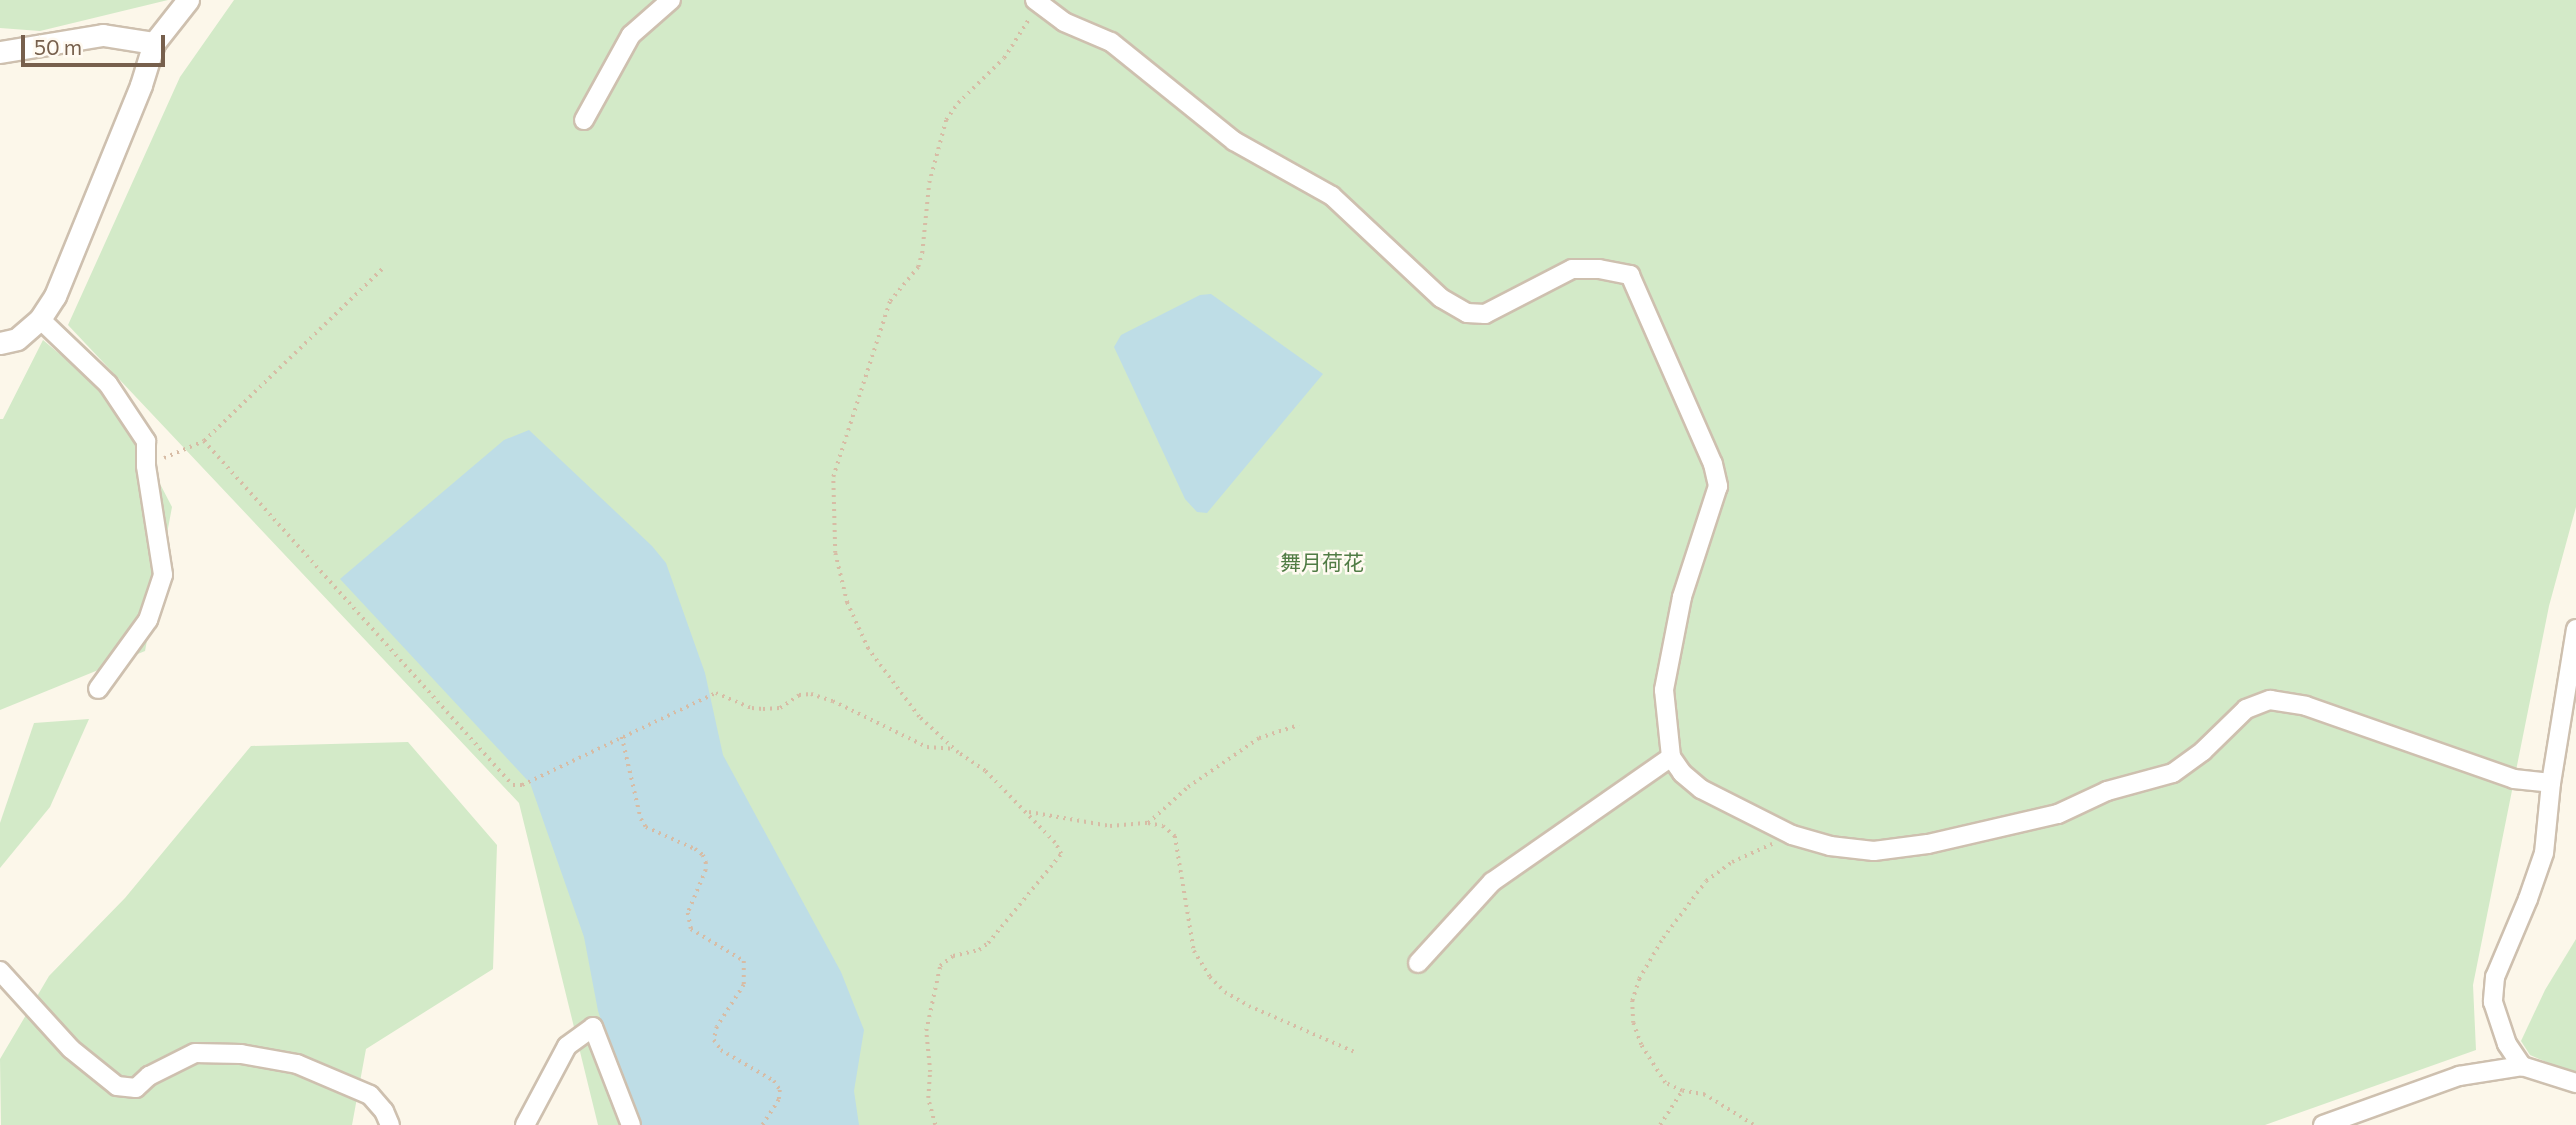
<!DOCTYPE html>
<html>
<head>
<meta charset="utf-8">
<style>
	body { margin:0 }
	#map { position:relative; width:2576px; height:1125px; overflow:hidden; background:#fcf7ea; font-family:Commissioner,"Noto Sans SC",sans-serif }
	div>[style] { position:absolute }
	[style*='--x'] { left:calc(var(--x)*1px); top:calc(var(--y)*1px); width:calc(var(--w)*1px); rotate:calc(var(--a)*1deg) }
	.green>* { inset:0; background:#d3eac8 }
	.water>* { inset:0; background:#bedde6 }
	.path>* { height:3.5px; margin-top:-1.75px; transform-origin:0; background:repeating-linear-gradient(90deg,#d7bca5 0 2px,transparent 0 7px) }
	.roads { filter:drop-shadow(2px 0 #cec0af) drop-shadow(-2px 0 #cec0af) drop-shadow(0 2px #cec0af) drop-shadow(0 -2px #cec0af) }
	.minor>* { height:18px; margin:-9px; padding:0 9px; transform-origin:9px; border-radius:9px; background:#fff }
	.tertiary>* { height:21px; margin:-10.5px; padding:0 10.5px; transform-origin:10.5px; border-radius:10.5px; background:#fff }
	span { translate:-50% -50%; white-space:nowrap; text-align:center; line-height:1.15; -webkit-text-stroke:5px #fffaf1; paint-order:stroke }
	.park-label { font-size:21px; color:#517c45 }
	.scale { position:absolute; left:21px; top:35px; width:144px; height:32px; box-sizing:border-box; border:4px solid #77604d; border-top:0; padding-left:9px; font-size:21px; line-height:24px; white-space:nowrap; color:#77604d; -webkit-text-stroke:5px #fffaf1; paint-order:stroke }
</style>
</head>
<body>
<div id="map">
	<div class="green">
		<i style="clip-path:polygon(0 0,168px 0,40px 31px,0 28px)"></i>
		<i style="clip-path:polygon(234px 0,2576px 0,2576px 507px,2549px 606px,2473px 985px,2476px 1050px,2265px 1125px,598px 1125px,519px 803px,68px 325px,180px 77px)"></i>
		<i style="clip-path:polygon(43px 340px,118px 403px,172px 507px,145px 651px,0 710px,0 419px,3px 419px)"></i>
		<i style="clip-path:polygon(89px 719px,50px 807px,0 868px,0 823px,34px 723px)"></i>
		<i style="clip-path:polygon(408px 742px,497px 845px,493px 969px,366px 1049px,352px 1125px,1px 1125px,0 1059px,49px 976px,125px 898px,251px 746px)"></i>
		<i style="clip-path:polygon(2576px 939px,2576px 1075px,2530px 1055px,2521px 1041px,2545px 990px)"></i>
	</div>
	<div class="water">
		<i style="clip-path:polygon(1211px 294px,1323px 374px,1207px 513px,1197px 512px,1185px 499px,1114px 347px,1121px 335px,1200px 295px)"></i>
		<i style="clip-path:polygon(529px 430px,652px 546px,666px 563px,705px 673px,723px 755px,841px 972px,864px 1030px,854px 1091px,859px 1125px,637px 1125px,598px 1011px,584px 937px,530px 783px,340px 579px,504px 440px)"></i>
	</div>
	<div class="path">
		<i style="--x:204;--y:441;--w:462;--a:48.1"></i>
		<i style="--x:513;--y:785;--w:9;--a:0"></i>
		<i style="--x:522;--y:785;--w:215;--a:-25.4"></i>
		<i style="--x:716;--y:693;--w:39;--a:23"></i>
		<i style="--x:752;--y:708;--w:11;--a:5"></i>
		<i style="--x:763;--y:709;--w:17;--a:-3"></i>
		<i style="--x:780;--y:708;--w:23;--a:-34"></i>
		<i style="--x:799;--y:695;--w:12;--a:-5"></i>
		<i style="--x:811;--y:694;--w:23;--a:18"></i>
		<i style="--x:833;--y:701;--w:105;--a:26.1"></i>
		<i style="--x:927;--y:747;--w:26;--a:4"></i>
		<i style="--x:164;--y:458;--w:43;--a:-23"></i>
		<i style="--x:204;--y:441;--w:250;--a:-44"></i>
		<i style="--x:622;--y:737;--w:84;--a:77"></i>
		<i style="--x:641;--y:819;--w:9;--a:58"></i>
		<i style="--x:646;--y:827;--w:54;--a:24.2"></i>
		<i style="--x:695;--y:849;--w:10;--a:37"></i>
		<i style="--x:703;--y:855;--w:8;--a:67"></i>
		<i style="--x:706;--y:862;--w:8;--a:90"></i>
		<i style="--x:706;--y:870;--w:47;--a:112.7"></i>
		<i style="--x:688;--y:913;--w:16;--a:79"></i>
		<i style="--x:691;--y:929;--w:62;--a:31.1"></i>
		<i style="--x:744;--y:961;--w:24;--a:90"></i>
		<i style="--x:744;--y:985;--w:50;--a:122.7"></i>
		<i style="--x:717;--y:1027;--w:13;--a:103"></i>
		<i style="--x:714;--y:1040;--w:12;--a:55"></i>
		<i style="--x:721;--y:1050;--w:61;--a:30.3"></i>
		<i style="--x:774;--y:1081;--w:11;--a:56"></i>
		<i style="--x:780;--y:1090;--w:10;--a:96"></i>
		<i style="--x:779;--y:1100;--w:30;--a:123"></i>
		<i style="--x:1029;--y:812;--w:82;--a:9.8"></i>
		<i style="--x:1110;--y:826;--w:38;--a:-5"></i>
		<i style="--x:1148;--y:823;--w:15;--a:11"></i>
		<i style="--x:1163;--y:826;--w:16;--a:40"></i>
		<i style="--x:1175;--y:836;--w:117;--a:80.6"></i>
		<i style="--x:1194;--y:951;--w:31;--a:58"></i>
		<i style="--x:1210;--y:977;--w:21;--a:45"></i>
		<i style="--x:1225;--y:992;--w:28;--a:30"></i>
		<i style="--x:1249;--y:1006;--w:118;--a:23.5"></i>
		<i style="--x:1148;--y:823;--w:54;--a:-42"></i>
		<i style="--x:1188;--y:787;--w:86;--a:-34.6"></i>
		<i style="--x:1259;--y:738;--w:42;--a:-18"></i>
		<i style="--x:935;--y:1125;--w:28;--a:-105"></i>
		<i style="--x:928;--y:1098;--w:26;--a:-86"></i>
		<i style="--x:930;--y:1072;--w:41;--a:-95.6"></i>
		<i style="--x:926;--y:1031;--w:66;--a:-77.8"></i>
		<i style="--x:940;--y:966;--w:16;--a:-38"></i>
		<i style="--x:953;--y:956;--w:27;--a:-13"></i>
		<i style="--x:979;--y:950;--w:11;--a:-38"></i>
		<i style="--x:988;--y:943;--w:115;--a:-50.6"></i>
		<i style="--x:1061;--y:854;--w:13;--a:-119"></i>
		<i style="--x:1055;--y:843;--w:100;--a:-134.2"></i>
		<i style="--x:985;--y:771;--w:32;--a:-146"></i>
		<i style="--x:958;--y:753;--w:53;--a:-137.3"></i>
		<i style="--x:919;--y:717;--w:85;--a:-126.9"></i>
		<i style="--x:868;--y:649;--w:51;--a:-114.5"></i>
		<i style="--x:847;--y:603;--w:51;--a:-103.5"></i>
		<i style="--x:835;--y:553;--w:76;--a:-91.5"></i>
		<i style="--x:833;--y:477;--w:185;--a:-72.1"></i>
		<i style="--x:890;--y:301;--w:44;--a:-50.5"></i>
		<i style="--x:918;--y:267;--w:15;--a:-74"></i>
		<i style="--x:922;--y:253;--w:70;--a:-84.3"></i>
		<i style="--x:929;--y:183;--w:65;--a:-74.9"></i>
		<i style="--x:946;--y:120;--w:21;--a:-55"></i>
		<i style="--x:958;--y:103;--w:64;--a:-44.4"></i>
		<i style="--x:1004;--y:58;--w:46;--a:-57.3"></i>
		<i style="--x:1660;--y:1125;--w:40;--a:-57.1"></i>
		<i style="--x:1753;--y:1125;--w:57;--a:-148"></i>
		<i style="--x:1705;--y:1095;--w:23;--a:-170"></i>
		<i style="--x:1682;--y:1091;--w:19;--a:-155"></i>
		<i style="--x:1665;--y:1083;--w:45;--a:-122.3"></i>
		<i style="--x:1641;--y:1045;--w:23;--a:-110"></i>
		<i style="--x:1633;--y:1023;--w:22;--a:-93"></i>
		<i style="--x:1632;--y:1001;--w:23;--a:-72"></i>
		<i style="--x:1639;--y:979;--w:48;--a:-59.7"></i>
		<i style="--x:1663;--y:938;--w:71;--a:-53"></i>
		<i style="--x:1706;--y:881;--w:32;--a:-36"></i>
		<i style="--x:1732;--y:862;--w:44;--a:-24.2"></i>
	</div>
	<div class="roads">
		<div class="minor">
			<i style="--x:1035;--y:0;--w:36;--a:37"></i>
			<i style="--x:1064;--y:22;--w:51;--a:23.1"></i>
			<i style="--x:1111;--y:42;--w:158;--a:38.8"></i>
			<i style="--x:1234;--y:141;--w:112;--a:29.3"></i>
			<i style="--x:1332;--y:196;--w:149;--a:43.1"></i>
			<i style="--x:1441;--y:298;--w:30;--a:30"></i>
			<i style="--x:1467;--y:313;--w:18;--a:3"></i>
			<i style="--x:1485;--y:314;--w:98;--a:-27.3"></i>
			<i style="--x:1572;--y:269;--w:27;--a:0"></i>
			<i style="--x:1599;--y:269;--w:32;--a:11"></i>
			<i style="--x:1630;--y:275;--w:206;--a:66.3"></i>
			<i style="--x:1713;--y:464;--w:23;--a:77"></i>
			<i style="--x:1718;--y:486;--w:117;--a:108"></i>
			<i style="--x:1682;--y:597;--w:95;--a:101"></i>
			<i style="--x:1664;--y:690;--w:67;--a:84"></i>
			<i style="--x:1671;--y:757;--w:19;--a:55"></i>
			<i style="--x:1682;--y:773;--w:25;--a:40"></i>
			<i style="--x:1701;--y:789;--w:102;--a:26.8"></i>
			<i style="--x:1792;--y:835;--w:40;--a:16"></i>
			<i style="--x:1830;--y:846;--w:44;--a:6.5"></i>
			<i style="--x:1874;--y:851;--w:54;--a:-7.4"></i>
			<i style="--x:1928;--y:844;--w:133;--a:-13"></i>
			<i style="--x:2058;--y:814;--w:54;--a:-25.1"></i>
			<i style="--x:2107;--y:791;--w:68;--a:-15.3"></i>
			<i style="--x:2173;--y:773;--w:37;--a:-36"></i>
			<i style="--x:2203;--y:751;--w:60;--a:-44.3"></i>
			<i style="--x:2246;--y:709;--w:26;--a:-21"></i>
			<i style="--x:2270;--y:700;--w:36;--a:9"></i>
			<i style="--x:2306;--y:706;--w:220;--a:19.3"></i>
			<i style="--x:2514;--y:779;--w:37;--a:6"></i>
			<i style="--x:584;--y:120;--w:97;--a:-61.1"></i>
			<i style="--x:631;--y:35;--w:53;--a:-41.2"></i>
			<i style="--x:40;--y:319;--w:94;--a:43.7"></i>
			<i style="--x:108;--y:384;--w:69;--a:56.3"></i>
			<i style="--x:146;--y:441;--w:25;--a:90"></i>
			<i style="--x:146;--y:466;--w:110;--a:81.1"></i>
			<i style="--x:163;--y:575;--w:47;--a:108.4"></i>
			<i style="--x:148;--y:620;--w:85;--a:125.9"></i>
			<i style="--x:2576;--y:629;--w:156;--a:99.2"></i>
			<i style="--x:2551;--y:783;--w:70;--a:95.7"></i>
			<i style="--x:2544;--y:853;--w:49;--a:109.2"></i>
			<i style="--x:2528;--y:899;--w:85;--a:112.9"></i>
			<i style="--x:2495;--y:977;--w:25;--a:95"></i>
			<i style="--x:2493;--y:1002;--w:44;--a:71.6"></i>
			<i style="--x:2507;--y:1044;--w:27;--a:56"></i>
			<i style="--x:2522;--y:1066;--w:57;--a:17.5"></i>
			<i style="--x:1418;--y:963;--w:110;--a:-47.6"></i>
			<i style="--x:1492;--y:882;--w:218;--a:-34.9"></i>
			<i style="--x:0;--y:971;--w:105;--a:47.7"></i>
			<i style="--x:71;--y:1049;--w:59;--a:38.8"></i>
			<i style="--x:117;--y:1086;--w:19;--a:6"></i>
			<i style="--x:136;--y:1088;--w:18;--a:-43"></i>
			<i style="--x:149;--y:1076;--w:51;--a:-26.6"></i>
			<i style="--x:195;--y:1053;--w:46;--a:1.2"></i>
			<i style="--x:241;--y:1054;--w:57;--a:10.1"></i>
			<i style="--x:297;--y:1064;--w:79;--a:23"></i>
			<i style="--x:370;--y:1095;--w:21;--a:49"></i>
			<i style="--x:384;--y:1111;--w:15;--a:67"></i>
			<i style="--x:525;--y:1125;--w:89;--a:-62"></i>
			<i style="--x:567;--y:1046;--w:32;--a:-36"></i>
			<i style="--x:593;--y:1027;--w:105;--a:68.8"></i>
			<i style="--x:2323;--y:1125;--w:145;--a:-19.8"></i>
			<i style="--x:2459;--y:1076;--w:64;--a:-9"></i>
		</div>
		<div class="tertiary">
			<i style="--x:0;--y:52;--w:104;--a:-9.4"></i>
			<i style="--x:103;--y:35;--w:52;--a:8.9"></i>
			<i style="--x:0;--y:343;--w:17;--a:-13"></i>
			<i style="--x:17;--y:339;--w:30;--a:-41"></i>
			<i style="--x:40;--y:319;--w:27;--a:-57"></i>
			<i style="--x:55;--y:296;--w:228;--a:-67.8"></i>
			<i style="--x:141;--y:85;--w:44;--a:-72.8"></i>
			<i style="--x:154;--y:43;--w:55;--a:-51.7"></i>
		</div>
	</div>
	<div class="park-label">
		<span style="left:1322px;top:562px">舞月荷花</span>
	</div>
	<div class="scale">50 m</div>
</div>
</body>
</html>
